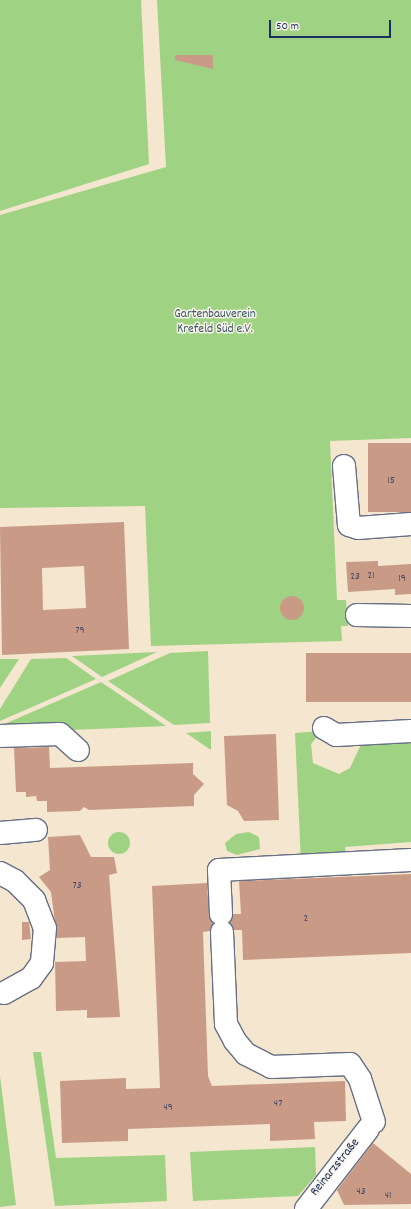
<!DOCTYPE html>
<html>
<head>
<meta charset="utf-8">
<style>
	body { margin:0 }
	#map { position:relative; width:411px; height:1209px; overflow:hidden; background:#f4e6cf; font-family:Dekko,sans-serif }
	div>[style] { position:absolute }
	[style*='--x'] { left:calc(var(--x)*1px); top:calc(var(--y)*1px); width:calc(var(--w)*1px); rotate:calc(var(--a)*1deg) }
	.green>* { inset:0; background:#9fd383 }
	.round { border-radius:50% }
	.building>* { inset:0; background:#c99b86; transform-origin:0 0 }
	.roads { filter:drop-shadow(1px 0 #676f86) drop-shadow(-1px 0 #676f86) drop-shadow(0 1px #676f86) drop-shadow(0 -1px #676f86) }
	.minor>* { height:22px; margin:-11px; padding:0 11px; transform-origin:11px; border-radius:11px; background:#fff }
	span { translate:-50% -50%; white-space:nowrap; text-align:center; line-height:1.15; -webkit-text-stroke:3px #f7f3e8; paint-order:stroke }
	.number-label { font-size:11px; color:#464a68 }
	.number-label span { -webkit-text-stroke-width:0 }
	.park-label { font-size:13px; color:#3c5867 }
	.street-label { font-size:13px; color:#1b2f5e }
	.scale { position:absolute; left:269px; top:20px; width:122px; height:18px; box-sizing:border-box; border:2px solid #1b2f5e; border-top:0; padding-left:5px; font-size:12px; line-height:14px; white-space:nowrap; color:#1b2f5e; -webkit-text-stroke:3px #f7f3e8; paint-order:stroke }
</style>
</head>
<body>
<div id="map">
	<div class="green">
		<i style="clip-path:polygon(0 0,141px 0,149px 164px,0 211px)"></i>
		<i style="clip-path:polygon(157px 0,411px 0,411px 438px,330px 441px,337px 600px,346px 600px,348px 626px,341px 626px,342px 641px,151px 646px,145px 506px,0 508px,0 215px,166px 167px)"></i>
		<i style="clip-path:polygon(208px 651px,210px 723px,174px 725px,108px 681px,170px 653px)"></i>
		<i style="clip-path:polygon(157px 652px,102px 677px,72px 656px)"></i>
		<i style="clip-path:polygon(66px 658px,96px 679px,0 721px,0 709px,31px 659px)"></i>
		<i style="clip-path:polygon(0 659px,19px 659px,0 688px)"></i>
		<i style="clip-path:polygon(101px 682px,166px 726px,0 733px,0 726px)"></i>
		<i style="clip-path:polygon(211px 731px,211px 750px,186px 733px)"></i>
		<i style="clip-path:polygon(322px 731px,311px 744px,313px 763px,339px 774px,350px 768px,363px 740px,411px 737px,411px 842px,345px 847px,346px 859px,301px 862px,295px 733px)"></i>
		<i class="round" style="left:108px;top:832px;width:22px;height:22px"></i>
		<i style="clip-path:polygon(249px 832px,259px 837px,260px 849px,237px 855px,227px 851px,225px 843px,236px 834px)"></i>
		<i style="clip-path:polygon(33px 1052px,41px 1052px,56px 1158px,165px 1155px,167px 1201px,55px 1206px)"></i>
		<i style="clip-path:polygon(0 1076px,16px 1205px,0 1207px)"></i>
		<i style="clip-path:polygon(315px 1147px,316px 1175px,298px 1196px,193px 1201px,190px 1152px)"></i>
	</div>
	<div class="building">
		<i style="clip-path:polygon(175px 55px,213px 55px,213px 69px,175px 60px)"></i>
		<i style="left:411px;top:443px;width:69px;height:43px;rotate:90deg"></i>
		<i style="clip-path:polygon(evenodd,124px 522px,129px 649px,2px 655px,0 527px,124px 522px,84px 566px,86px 608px,43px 610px,42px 568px,84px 566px)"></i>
		<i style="clip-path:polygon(378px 561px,378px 566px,411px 564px,411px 594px,395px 595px,395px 589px,348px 592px,346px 562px)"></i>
		<i class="round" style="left:280px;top:596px;width:24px;height:24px"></i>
		<i style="left:411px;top:653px;width:49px;height:105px;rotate:90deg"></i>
		<i style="clip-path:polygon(276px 734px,279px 820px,244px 821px,238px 811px,227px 805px,224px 736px)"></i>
		<i style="clip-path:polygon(49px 747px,50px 768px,193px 763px,193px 774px,204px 784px,194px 795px,194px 806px,89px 810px,84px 807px,80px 811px,47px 812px,47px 801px,37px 801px,36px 796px,26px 797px,26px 792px,16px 792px,14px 748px)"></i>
		<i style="clip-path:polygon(80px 835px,91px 857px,114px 857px,117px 873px,109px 875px,120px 1017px,87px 1018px,87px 1010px,56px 1011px,55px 962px,86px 961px,85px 937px,57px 938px,51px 892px,39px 877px,50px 870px,48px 837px)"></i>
		<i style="clip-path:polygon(411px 874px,411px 953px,243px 960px,242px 930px,234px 930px,230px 923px,233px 914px,241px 914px,239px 881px)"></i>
		<i style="clip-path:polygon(207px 883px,209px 915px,213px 923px,210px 931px,203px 932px,208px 1076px,212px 1086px,345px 1081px,346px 1121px,314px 1122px,315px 1139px,270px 1141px,270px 1124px,128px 1129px,128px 1141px,62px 1143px,60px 1081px,126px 1078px,126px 1089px,160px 1088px,152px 886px)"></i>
		<i style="clip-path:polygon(22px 922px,29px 922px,31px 939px,22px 940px)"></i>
		<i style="clip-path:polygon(373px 1143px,411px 1174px,411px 1204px,344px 1205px,337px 1190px)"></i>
	</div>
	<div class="roads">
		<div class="minor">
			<i style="--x:344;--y:466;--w:59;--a:85.2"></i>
			<i style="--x:349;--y:525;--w:9;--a:18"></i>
			<i style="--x:358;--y:528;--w:53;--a:-4.3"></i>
			<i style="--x:357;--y:615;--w:54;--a:1.1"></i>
			<i style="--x:324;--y:728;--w:14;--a:30"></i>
			<i style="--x:336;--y:735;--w:75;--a:-3.1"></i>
			<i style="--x:0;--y:736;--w:60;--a:-1.9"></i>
			<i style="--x:60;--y:734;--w:24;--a:42"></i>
			<i style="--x:0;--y:833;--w:36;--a:-5"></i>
			<i style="--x:0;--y:873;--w:17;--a:28"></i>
			<i style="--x:15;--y:881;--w:27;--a:45"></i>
			<i style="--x:34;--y:900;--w:30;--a:69"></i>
			<i style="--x:45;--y:928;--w:35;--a:95"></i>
			<i style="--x:42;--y:963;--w:19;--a:126"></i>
			<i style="--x:31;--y:978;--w:31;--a:151"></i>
			<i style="--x:221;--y:914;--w:44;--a:-92.6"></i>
			<i style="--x:219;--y:870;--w:192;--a:-3"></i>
			<i style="--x:222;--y:932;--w:92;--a:87.5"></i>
			<i style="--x:226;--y:1024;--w:19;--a:62"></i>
			<i style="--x:235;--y:1041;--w:17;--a:50"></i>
			<i style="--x:246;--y:1054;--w:28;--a:27"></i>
			<i style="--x:271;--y:1067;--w:79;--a:-2.2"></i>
			<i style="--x:350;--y:1064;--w:18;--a:56"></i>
			<i style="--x:360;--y:1079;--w:45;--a:72"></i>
			<i style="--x:306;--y:1209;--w:101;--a:-52.2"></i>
		</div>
	</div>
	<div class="number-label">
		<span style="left:391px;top:481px">15</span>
		<span style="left:371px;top:576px">21</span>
		<span style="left:355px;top:577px">23</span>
		<span style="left:402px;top:579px">19</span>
		<span style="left:80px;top:631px">79</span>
		<span style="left:77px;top:886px">73</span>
		<span style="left:306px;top:919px">2</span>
		<span style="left:278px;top:1104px">47</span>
		<span style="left:168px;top:1108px">49</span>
		<span style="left:361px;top:1192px">43</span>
		<span style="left:388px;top:1196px">41</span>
	</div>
	<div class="park-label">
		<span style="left:215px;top:323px">Gartenbauverein<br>Krefeld Süd e.V.</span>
	</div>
	<div class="street-label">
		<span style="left:336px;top:1168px;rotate:-51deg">Reinarzstraße</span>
	</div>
	<div class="scale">50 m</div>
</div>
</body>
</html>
